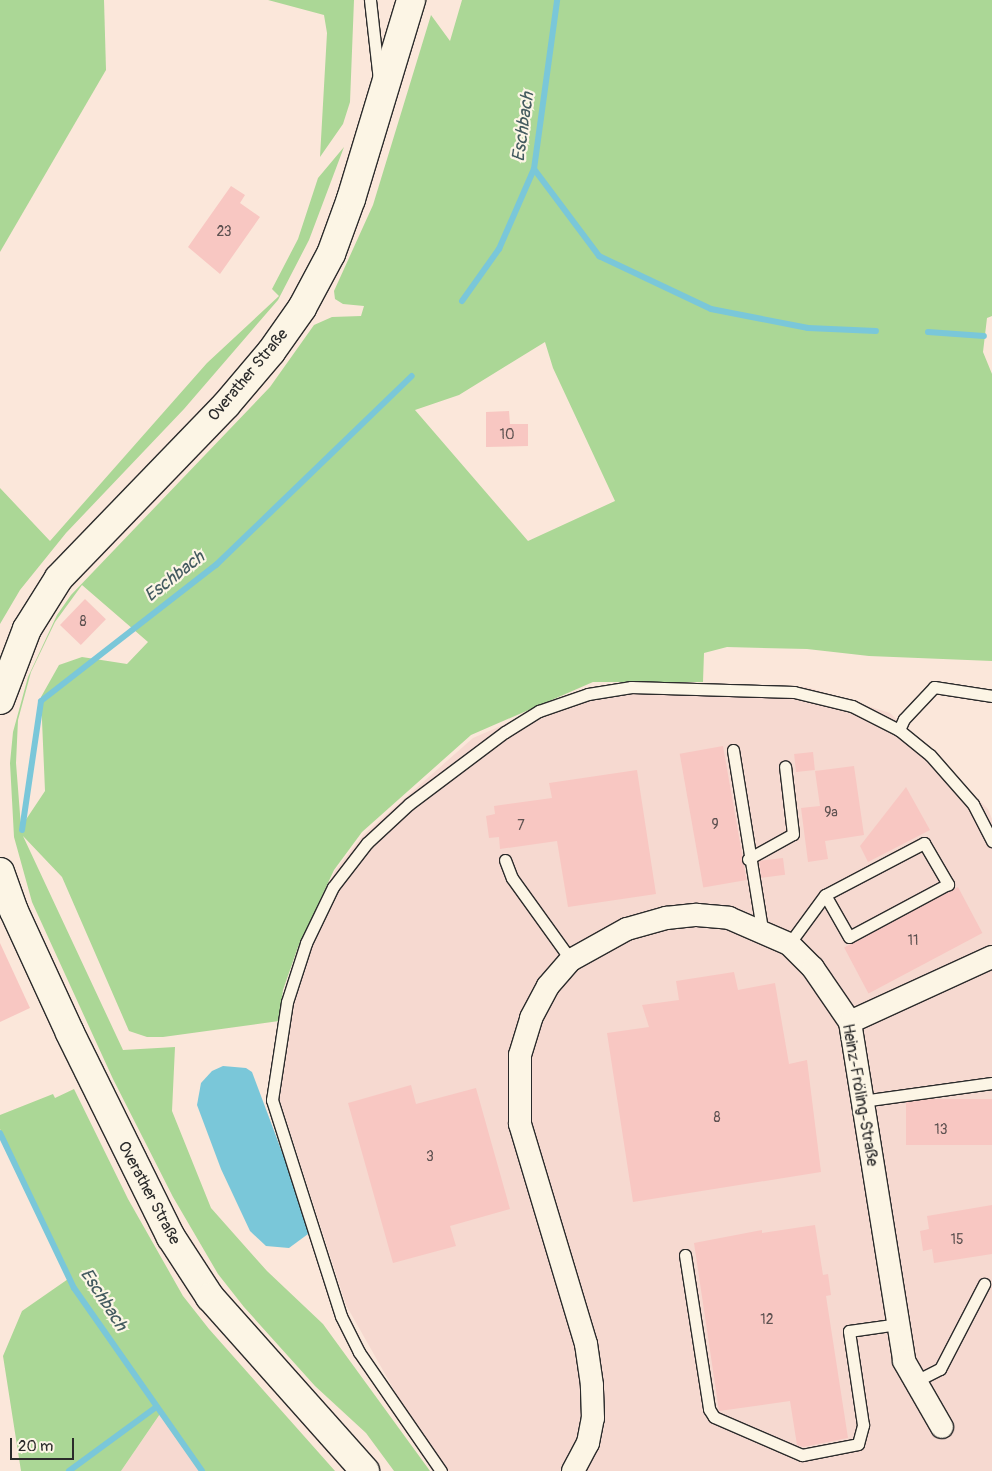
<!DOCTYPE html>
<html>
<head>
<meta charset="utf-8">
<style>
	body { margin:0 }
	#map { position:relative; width:992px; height:1471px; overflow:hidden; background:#fbe7da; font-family:Pangolin,sans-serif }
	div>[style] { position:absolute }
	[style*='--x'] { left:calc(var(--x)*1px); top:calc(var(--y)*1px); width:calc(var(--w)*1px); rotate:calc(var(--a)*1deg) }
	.built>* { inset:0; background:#f6d9d0 }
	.green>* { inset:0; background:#abd796 }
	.water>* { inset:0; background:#7ac7d9 }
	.stream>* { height:6px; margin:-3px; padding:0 3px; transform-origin:3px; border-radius:3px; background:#7ac7d9 }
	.building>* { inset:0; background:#f8c7c2; transform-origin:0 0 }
	.roads { filter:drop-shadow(1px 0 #2b2b2b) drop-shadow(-1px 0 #2b2b2b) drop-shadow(0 1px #2b2b2b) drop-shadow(0 -1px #2b2b2b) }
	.service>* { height:11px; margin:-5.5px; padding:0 5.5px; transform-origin:5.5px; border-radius:5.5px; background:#fcf5e5 }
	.minor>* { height:22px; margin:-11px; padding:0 11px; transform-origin:11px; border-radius:11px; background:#fcf5e5 }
	.secondary>* { height:28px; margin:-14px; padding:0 14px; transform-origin:14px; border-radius:14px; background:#fcf5e5 }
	span { translate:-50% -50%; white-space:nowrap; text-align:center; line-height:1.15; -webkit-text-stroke:4.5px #fcf5e5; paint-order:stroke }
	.number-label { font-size:14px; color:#5e5251 }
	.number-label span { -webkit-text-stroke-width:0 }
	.street-label { font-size:16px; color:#2b2b2b }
	.water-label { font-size:18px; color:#435a5f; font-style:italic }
	.scale { position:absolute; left:10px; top:1438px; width:64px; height:22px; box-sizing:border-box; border:2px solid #2b2b2b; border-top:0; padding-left:6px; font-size:15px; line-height:18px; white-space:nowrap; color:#2b2b2b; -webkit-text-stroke:4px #fcf5e5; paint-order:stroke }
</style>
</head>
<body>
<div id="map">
	<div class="built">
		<i style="clip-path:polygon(594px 686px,807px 687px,890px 713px,988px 809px,992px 819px,992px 1471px,440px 1471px,346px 1305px,279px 1098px,281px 1023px,299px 948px,335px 871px,363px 835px,473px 738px)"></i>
		<i style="clip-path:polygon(162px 1411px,203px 1471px,121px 1471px)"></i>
	</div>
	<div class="green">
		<i style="clip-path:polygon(0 0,104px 0,106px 70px,0 252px)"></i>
		<i style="clip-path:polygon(268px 0,354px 0,350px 102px,343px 124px,320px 157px,327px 33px,324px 15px)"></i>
		<i style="clip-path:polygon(evenodd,462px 0,992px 0,992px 316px,987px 318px,983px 352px,992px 374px,992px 661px,869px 656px,807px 649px,727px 647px,704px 653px,703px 682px,593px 682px,471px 735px,362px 832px,334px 870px,298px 947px,283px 990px,279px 1021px,163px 1037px,147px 1037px,129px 1031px,62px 877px,23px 836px,123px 1050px,175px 1047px,172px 1111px,211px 1208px,267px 1271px,323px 1324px,430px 1471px,394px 1471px,366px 1433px,315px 1386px,244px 1307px,218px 1274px,173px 1197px,113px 1079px,32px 902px,14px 837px,10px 763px,13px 732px,28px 677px,57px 615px,71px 595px,270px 387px,314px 325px,332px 317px,361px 316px,364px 306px,343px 304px,335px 299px,334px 291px,373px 205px,431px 15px,450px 41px,462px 0,545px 342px,553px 368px,615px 501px,528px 541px,415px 410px,459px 395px,545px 342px,462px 0,82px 585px,148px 642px,127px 664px,82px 657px,59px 665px,41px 697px,45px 791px,21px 827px,16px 763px,18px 720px,31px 672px,55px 622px,82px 585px)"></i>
		<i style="clip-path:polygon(344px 147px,309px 240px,278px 300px,184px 409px,66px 533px,20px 590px,0 624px,0 488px,50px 541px,207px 363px,279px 296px,272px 289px,298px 239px,318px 178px)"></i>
		<i style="clip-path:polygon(74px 1089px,128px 1199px,183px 1296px,209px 1329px,335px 1471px,203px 1471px,162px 1411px,121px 1471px,21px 1471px,3px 1356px,22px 1311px,71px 1277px,0 1129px,0 1115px,53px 1094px,55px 1098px)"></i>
	</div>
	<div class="water">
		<i style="clip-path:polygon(223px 1066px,246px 1068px,252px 1072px,307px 1219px,308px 1234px,289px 1248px,266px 1246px,250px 1231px,221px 1169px,197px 1105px,201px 1083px,212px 1071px)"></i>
	</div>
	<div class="stream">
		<i style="--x:534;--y:169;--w:109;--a:53.2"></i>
		<i style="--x:599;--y:256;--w:124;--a:25.3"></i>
		<i style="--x:711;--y:309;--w:99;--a:11.1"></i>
		<i style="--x:808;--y:328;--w:68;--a:2.5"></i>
		<i style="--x:462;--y:301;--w:64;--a:-54.6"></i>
		<i style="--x:499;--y:249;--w:87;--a:-66.4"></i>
		<i style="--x:534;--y:169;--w:171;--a:-82.2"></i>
		<i style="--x:928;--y:332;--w:56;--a:4.1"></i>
		<i style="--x:22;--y:830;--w:130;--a:-81.6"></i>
		<i style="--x:41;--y:701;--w:222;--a:-37.9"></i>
		<i style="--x:216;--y:565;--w:272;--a:-44"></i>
		<i style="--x:0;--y:1133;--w:172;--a:64.5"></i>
		<i style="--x:74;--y:1288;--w:223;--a:55"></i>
		<i style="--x:69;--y:1471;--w:108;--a:-36.3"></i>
	</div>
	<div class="building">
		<i style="clip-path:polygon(231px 186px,245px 195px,240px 203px,260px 217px,220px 274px,188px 247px)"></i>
		<i style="clip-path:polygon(509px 411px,510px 424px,528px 424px,528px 446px,486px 447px,486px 412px)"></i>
		<i style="left:85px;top:599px;width:29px;height:36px;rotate:44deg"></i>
		<i style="left:723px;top:746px;width:136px;height:44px;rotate:80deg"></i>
		<i style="left:813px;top:752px;width:18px;height:19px;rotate:84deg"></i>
		<i style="clip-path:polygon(854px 766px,864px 835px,825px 841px,828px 859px,808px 862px,801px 808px,820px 806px,815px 771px)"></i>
		<i style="clip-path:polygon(637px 770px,656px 894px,568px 907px,557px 841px,500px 849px,499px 837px,489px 838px,486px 816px,495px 814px,494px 806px,552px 798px,549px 783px)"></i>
		<i style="clip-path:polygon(906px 787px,930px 830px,868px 862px,860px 846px)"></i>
		<i style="left:783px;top:858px;width:17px;height:24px;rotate:83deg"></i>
		<i style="left:958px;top:887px;width:52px;height:129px;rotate:62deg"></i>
		<i style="clip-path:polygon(0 943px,30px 1008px,0 1022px)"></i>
		<i style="clip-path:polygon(734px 972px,738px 990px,775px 983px,789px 1064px,807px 1060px,821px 1172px,633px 1202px,607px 1033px,649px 1027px,642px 1005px,679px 1000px,676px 981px)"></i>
		<i style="clip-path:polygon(411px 1085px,416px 1104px,476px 1088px,510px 1209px,450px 1226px,456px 1246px,393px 1263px,348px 1103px)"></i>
		<i style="left:992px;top:1099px;width:46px;height:86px;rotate:90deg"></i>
		<i style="clip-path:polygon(992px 1205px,992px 1254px,934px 1263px,932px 1249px,923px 1251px,920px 1231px,929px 1229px,927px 1216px)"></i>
		<i style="clip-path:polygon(815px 1225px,823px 1275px,828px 1274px,831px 1295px,826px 1296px,848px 1438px,803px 1447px,797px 1445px,790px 1401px,719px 1411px,694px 1243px,762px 1230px,762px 1233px)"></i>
	</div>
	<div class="roads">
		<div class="service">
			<i style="--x:370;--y:0;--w:81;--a:83.6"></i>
			<i style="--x:899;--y:730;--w:12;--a:-66"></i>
			<i style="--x:904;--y:719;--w:44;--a:-46.8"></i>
			<i style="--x:934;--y:687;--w:59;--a:8.8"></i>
			<i style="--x:733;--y:750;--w:182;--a:80.8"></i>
			<i style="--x:748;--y:859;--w:51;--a:-29.1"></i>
			<i style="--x:793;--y:834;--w:68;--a:-96.7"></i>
			<i style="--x:505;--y:860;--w:19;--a:69"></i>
			<i style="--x:512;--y:878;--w:101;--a:54.3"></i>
			<i style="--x:789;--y:944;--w:61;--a:-53.7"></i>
			<i style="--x:825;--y:895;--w:112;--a:-27.7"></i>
			<i style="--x:924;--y:843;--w:48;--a:59.7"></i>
			<i style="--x:948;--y:884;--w:112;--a:151.8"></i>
			<i style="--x:849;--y:937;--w:48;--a:-119.7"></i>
			<i style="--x:862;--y:1101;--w:131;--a:-7.9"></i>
			<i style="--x:685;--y:1255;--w:156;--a:81.1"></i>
			<i style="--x:709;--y:1409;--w:9;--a:58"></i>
			<i style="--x:714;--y:1417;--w:96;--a:23.4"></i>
			<i style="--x:802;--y:1455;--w:57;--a:-11.1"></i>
			<i style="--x:858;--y:1444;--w:20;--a:-75"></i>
			<i style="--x:863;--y:1425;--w:95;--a:-98.5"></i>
			<i style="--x:849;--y:1331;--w:49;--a:-8.1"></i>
			<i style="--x:916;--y:1381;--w:27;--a:-27"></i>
			<i style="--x:940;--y:1369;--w:96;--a:-62.6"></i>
			<i style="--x:441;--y:1471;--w:145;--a:-124.6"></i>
			<i style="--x:359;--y:1352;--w:40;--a:-116.6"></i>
			<i style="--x:341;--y:1316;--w:227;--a:-107.7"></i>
			<i style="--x:272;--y:1100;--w:99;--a:-81.3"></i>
			<i style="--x:287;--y:1002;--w:62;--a:-72.1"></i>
			<i style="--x:306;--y:943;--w:62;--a:-64.3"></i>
			<i style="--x:333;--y:887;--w:56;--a:-52.3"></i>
			<i style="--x:367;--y:843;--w:57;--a:-42.9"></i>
			<i style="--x:409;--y:804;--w:120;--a:-36.9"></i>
			<i style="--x:505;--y:732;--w:40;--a:-32"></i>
			<i style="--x:539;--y:711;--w:52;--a:-19.1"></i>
			<i style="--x:588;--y:694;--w:44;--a:-9.2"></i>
			<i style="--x:631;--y:687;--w:163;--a:1.8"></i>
			<i style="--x:794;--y:692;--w:60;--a:13.6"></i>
			<i style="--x:852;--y:706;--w:53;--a:27.1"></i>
			<i style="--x:899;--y:730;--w:40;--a:39"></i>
			<i style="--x:930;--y:755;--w:65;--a:48.7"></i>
			<i style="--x:973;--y:804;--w:42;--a:62.8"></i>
		</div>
		<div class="minor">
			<i style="--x:850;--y:1022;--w:156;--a:-24.6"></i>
			<i style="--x:573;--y:1471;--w:32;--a:-62"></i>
			<i style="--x:588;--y:1443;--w:25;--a:-79"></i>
			<i style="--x:593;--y:1418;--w:33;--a:-92"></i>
			<i style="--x:592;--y:1385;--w:41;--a:-98.3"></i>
			<i style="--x:586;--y:1344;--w:230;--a:-106.7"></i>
			<i style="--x:520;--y:1124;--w:69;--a:-90"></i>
			<i style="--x:520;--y:1055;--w:39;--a:-73"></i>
			<i style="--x:531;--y:1018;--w:36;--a:-62"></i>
			<i style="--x:548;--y:986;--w:35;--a:-49"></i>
			<i style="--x:571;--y:960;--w:64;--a:-29"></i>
			<i style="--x:627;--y:929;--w:41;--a:-15.8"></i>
			<i style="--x:666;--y:918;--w:31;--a:-6"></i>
			<i style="--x:697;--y:915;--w:32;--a:5"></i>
			<i style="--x:729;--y:918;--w:65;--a:23.4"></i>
			<i style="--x:789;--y:944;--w:34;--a:45"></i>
			<i style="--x:813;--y:968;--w:65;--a:55.6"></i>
			<i style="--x:850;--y:1022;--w:343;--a:80.9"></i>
			<i style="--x:904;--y:1361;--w:76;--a:60.1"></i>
		</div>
		<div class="secondary">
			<i style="--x:0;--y:700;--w:76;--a:-69.2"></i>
			<i style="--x:27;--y:629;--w:60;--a:-57.9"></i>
			<i style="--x:59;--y:578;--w:240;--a:-46"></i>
			<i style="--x:226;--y:405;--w:70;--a:-49.7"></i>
			<i style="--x:271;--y:352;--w:54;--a:-54.8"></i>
			<i style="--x:302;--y:308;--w:61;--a:-61.8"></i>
			<i style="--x:331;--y:254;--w:59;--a:-70"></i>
			<i style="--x:351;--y:199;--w:208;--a:-73.2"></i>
			<i style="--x:0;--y:872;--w:41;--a:70.3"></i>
			<i style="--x:14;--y:911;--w:134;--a:65.3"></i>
			<i style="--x:70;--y:1033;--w:228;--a:63.7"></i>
			<i style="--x:171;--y:1237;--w:72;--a:57"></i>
			<i style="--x:210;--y:1297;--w:233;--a:48.3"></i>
		</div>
	</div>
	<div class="number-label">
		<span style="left:224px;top:232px">23</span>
		<span style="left:507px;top:435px">10</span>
		<span style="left:83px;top:622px">8</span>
		<span style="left:831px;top:813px">9a</span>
		<span style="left:715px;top:825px">9</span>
		<span style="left:521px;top:826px">7</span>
		<span style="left:913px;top:941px">11</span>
		<span style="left:717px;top:1118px">8</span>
		<span style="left:941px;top:1130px">13</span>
		<span style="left:430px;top:1157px">3</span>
		<span style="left:957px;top:1240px">15</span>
		<span style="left:767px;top:1320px">12</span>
	</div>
	<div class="street-label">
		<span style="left:248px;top:375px;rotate:-50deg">Overather Straße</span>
		<span style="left:860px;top:1095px;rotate:80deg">Heinz-Fröling-Straße</span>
		<span style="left:149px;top:1193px;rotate:62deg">Overather Straße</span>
	</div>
	<div class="water-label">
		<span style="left:524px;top:127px;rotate:-82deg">Eschbach</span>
		<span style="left:175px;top:577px;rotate:-38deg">Eschbach</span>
		<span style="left:103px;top:1300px;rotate:57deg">Eschbach</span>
	</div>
	<div class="scale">20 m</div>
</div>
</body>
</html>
